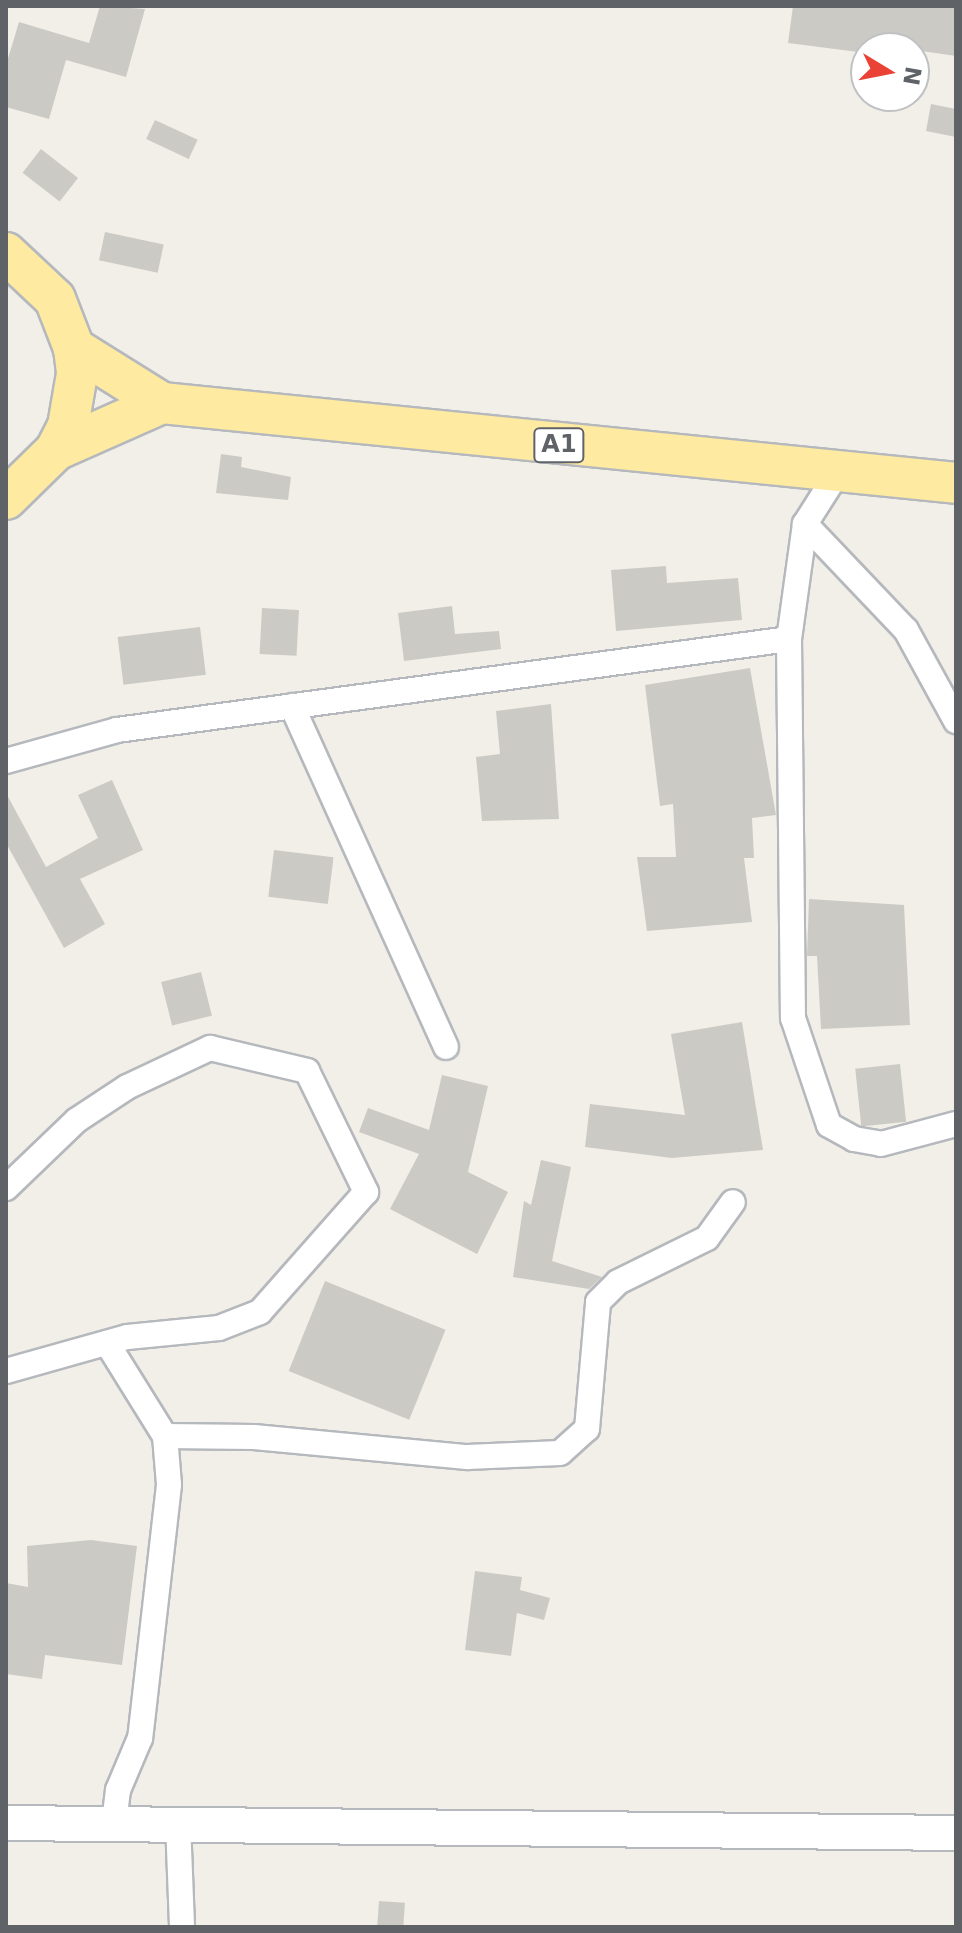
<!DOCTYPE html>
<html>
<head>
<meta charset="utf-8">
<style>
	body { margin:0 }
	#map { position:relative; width:962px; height:1933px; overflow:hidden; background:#f1efe8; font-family:"DejaVu Sans",sans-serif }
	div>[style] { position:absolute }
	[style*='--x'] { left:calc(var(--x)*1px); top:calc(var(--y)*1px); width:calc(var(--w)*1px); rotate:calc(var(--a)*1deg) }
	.building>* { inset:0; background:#cccac5; transform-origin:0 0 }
	.roads { filter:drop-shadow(2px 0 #b5b8bc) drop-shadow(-2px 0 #b5b8bc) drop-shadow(0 2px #b5b8bc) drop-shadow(0 -2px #b5b8bc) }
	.minor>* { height:24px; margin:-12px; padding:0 12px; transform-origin:12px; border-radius:12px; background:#fff }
	.secondary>* { height:34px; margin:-17px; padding:0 17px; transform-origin:17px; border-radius:17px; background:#fff }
	.trunk>* { height:40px; margin:-20px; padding:0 20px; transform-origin:20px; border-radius:20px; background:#feeaa1 }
	span { translate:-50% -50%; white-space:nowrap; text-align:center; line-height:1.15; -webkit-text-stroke:8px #fff; paint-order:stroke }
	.shield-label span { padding:2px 6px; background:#fff; border:2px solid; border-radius:6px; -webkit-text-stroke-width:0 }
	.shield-label { font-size:24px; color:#5f6368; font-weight:700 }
	.frame { position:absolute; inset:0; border:8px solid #5f6368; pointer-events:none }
	.north { position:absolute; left:850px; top:32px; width:80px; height:80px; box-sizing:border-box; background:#fff; border:2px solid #bfc1c3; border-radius:50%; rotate:100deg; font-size:22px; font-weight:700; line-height:32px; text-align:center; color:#5f6368 }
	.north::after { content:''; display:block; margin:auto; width:28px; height:36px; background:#ea4335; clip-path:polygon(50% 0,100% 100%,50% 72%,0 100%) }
</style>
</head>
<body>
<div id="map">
	<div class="building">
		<i style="clip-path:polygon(100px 6px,145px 9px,126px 77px,66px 60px,49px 119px,6px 107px,6px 65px,19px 22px,89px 43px)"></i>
		<i style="clip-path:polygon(793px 6px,956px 8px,956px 56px,866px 43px,866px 53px,788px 43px)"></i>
		<i style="clip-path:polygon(931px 104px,956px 109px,956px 137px,926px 131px)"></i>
		<i style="left:155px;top:120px;width:47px;height:21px;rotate:25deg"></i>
		<i style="left:41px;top:149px;width:47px;height:30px;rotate:38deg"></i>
		<i style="left:105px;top:232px;width:60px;height:29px;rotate:12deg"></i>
		<i style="clip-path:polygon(221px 454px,242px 457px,241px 467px,291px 477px,288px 500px,216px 493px)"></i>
		<i style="clip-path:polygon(666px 566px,667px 583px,738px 578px,742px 620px,616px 631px,611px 570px)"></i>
		<i style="clip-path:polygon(452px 606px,455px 634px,499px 631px,501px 649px,404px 661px,398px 613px)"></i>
		<i style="left:262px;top:608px;width:37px;height:46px;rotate:3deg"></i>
		<i style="left:200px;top:627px;width:48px;height:83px;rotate:83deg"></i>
		<i style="clip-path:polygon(750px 668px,776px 815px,752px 818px,754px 858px,744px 858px,752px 922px,647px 931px,637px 857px,676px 857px,673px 804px,660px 806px,645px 685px)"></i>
		<i style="clip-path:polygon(551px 704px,559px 819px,482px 821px,476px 757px,500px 754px,496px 711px)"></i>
		<i style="clip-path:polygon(112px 780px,143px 850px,80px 879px,105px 924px,64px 948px,6px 843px,6px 793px,46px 867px,98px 838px,78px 795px)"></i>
		<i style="left:274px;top:850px;width:60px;height:47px;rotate:7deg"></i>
		<i style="clip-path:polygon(809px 899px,904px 905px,910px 1025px,821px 1029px,817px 956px,807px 956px)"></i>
		<i style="left:201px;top:972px;width:45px;height:41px;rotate:76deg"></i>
		<i style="clip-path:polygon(742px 1022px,763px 1150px,672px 1158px,585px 1147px,590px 1104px,685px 1115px,671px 1034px)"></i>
		<i style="left:900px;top:1064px;width:58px;height:45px;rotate:84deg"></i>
		<i style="clip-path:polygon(442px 1075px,488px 1086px,468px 1172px,508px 1192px,477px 1254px,390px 1209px,419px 1154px,359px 1132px,368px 1108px,429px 1130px)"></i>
		<i style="clip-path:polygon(541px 1160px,571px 1167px,552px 1261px,602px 1277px,589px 1289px,513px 1277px,524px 1201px,531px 1205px)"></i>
		<i style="left:325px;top:1281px;width:130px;height:97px;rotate:22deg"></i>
		<i style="clip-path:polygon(91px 1540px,137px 1546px,122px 1665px,45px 1655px,42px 1679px,6px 1674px,6px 1583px,28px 1587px,27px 1546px)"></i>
		<i style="clip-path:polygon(475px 1571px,522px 1577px,520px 1590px,550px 1598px,544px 1620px,517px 1613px,511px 1656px,465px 1650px)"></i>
		<i style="left:379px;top:1901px;width:26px;height:26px;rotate:4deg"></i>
	</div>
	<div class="roads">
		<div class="minor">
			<i style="--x:838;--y:472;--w:62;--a:122.4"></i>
			<i style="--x:805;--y:524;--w:116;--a:97.9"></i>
			<i style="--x:789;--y:639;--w:379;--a:89.4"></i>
			<i style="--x:793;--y:1018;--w:113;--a:71.4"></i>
			<i style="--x:829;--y:1125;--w:29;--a:29"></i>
			<i style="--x:854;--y:1139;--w:27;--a:10"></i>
			<i style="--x:881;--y:1144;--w:78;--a:-14.9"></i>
			<i style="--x:805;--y:524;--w:146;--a:46.4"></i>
			<i style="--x:906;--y:630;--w:104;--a:61.2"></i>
			<i style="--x:292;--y:706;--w:374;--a:65.7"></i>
			<i style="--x:6;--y:761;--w:115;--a:-15.6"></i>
			<i style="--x:117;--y:730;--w:678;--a:-7.71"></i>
			<i style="--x:6;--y:1188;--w:98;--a:-43.8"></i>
			<i style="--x:77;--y:1120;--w:60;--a:-33.4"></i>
			<i style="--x:127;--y:1087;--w:92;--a:-25.2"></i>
			<i style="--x:210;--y:1048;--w:100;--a:13.3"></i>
			<i style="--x:307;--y:1071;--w:135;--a:64"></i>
			<i style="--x:366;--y:1192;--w:160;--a:131.5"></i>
			<i style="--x:260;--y:1312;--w:44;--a:158.7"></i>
			<i style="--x:219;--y:1328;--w:92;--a:174.4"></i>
			<i style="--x:127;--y:1337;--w:126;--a:164.3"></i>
			<i style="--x:107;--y:1343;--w:110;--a:58.1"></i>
			<i style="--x:165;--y:1436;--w:49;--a:85.3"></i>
			<i style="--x:169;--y:1485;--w:255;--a:96.5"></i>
			<i style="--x:140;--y:1738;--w:56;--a:112.9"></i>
			<i style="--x:118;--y:1790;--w:32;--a:97"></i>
			<i style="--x:165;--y:1436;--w:89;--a:0.6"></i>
			<i style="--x:254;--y:1437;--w:214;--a:5.4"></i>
			<i style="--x:467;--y:1457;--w:93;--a:-2.5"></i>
			<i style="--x:560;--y:1453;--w:36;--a:-42"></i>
			<i style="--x:587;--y:1429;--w:127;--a:-85"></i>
			<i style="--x:598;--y:1302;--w:28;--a:-45"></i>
			<i style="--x:618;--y:1282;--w:99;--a:-26.3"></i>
			<i style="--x:707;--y:1238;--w:44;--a:-54.2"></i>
			<i style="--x:178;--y:1822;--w:105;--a:87.8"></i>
		</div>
		<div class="secondary">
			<i style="--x:6;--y:1823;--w:950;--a:0.6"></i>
		</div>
		<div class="trunk">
			<i style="--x:6;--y:253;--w:67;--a:43.2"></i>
			<i style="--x:55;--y:299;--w:53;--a:68.8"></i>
			<i style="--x:74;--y:348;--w:26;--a:83"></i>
			<i style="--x:77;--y:374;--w:53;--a:99.8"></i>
			<i style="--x:68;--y:426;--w:27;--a:117"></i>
			<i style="--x:56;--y:450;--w:70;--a:135.6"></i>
			<i style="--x:74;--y:348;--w:104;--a:32"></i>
			<i style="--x:162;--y:403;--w:798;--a:5.75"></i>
			<i style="--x:56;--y:450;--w:116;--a:-23.9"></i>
		</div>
	</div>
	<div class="shield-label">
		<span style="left:559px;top:445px">A1</span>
	</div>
	<div class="frame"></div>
	<div class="north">N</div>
</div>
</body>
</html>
